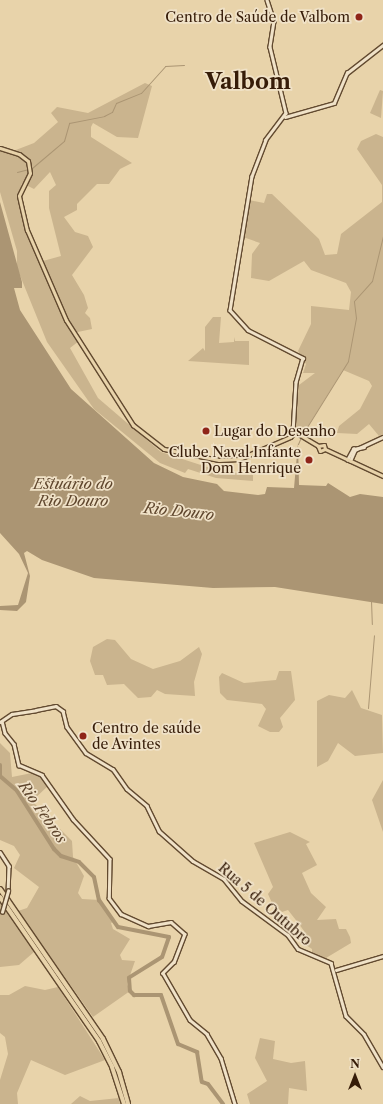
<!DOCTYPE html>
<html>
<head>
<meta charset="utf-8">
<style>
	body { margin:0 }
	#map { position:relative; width:383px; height:1104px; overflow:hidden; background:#e8d3aa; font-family:"Libre Caslon Text",serif }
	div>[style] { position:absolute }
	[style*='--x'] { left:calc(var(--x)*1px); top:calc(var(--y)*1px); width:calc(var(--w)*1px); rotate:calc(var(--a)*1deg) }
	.green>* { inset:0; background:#cab48e }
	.water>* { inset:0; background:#ab9573 }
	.stream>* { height:1px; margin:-0.5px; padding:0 0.5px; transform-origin:0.5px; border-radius:0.5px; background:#ab9573 }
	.river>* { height:4px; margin:-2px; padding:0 2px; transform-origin:2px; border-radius:2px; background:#ab9573 }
	.roads { filter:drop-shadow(1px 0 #624a30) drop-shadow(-1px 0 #624a30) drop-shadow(0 1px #624a30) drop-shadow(0 -1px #624a30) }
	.minor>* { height:2.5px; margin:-1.25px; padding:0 1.25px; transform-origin:1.25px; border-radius:1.25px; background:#f0e2c8 }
	.major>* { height:3px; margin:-1.5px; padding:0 1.5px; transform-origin:1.5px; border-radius:1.5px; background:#e8d3aa }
	.highway>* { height:4px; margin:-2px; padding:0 2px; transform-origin:2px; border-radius:2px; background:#e8d3aa }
	.bridges { filter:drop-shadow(1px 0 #624a30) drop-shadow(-1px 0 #624a30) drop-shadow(0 1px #624a30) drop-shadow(0 -1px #624a30) }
	.minor-bridge>* { height:2.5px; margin:-1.25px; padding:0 1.25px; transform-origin:1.25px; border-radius:1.25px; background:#f0e2c8 }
	.dots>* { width:11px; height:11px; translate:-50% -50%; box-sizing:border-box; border:2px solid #f0e2c8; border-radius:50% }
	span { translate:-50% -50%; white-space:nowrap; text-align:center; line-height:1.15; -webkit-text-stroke:3.5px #f0e2c8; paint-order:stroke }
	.poi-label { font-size:14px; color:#361c08 }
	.right { translate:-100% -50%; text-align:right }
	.left { translate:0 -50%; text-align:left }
	.street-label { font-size:14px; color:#361c08 }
	.water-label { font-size:15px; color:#5f462d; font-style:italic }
	.town-label { font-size:22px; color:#361c08; font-weight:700 }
	.north { position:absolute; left:335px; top:1056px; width:40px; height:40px; -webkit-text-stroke:3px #f0e2c8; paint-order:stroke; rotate:0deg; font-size:11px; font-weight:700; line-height:16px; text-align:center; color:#361c08 }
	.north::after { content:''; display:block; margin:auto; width:14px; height:18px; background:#361c08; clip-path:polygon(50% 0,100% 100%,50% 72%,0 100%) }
</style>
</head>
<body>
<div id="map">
	<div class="green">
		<i style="clip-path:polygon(evenodd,145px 83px,152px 86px,138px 138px,117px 137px,93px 123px,91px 127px,91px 137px,132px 163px,120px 169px,109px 184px,97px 184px,77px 204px,77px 210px,64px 217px,75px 232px,88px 236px,93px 247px,72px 275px,84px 295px,88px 308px,85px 313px,90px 318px,92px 329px,73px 333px,79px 341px,70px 348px,98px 398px,161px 452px,216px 470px,253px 475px,253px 481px,216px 478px,188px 469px,185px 473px,160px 463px,94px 409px,47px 342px,17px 268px,17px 251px,0 192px,0 151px,8px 153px,34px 143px,58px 122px,51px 113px,57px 107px,88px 113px,145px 83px,50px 172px,56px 185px,49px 191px,49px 208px,61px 256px,43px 261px,24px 224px,18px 197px,22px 183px,34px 189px,50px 172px)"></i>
		<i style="clip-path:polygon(380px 90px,383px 91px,381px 118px,370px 113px)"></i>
		<i style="clip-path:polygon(376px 134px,383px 137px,383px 434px,379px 436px,369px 424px,357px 434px,337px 433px,339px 426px,360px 409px,372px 386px,369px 381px,343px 370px,302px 436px,294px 426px,299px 385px,315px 373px,303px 373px,306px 364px,298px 351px,311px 324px,311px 306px,349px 310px,351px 292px,346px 283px,311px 270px,304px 261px,269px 281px,251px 278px,252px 254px,260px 243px,243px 237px,249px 200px,264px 203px,267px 194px,272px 194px,319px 239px,325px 255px,337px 254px,341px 234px,382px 202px,382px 185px,357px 149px,361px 141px)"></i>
		<i style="clip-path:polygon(213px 317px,221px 317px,219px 343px,234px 342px,234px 337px,235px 341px,249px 341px,249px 365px,188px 361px,203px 348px,205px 351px,205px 327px)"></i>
		<i style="clip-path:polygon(107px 639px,115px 640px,131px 659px,153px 669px,180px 661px,199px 647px,202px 654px,194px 682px,195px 696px,165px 694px,157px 690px,151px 697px,138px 698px,124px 684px,107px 685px,103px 675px,95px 675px,90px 661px,93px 647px)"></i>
		<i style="clip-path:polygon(279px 671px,291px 671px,295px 700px,280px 718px,283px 727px,279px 732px,270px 732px,258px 726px,266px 709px,262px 704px,227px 700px,220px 693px,219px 677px,222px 673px,244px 683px,276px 680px)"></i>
		<i style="clip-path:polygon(352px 690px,361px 708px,382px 715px,383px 753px,355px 756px,338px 743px,328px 761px,317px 767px,317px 701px,329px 695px,345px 698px)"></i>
		<i style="clip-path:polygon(0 743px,10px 753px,12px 777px,37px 772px,49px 785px,32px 801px,72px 841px,73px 857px,84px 876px,78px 893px,82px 899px,100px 900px,115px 921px,111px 923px,113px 929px,130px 939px,120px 955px,122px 960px,135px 961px,127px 984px,130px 991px,93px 1017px,18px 911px,27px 908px,39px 887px,14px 868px,20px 855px,14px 846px,0 840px)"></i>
		<i style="clip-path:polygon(383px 780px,383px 832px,372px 800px)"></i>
		<i style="clip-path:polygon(290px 832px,310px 842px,306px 844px,317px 865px,302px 873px,311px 893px,326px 907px,317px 920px,336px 919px,339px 929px,346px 929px,350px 937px,351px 943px,326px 958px,312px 954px,312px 949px,303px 943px,304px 931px,299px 924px,288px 910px,282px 912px,272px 903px,268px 894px,273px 887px,254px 843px)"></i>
		<i style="clip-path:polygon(0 903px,34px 952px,19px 965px,0 967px)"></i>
		<i style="clip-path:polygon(25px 986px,45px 990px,58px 987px,105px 1060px,65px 1075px,31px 1060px,17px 1093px,18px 1104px,0 1104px,0 1080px,8px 1054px,5px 1037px,0 1033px,0 995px,9px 995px)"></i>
		<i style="clip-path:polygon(260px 1038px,275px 1041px,273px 1059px,291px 1063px,305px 1061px,307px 1091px,289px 1088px,288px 1104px,250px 1104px,247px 1094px,267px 1081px,255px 1058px)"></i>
		<i style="clip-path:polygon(80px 1096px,90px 1101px,119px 1098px,120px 1104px,71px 1104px)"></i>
	</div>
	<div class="water">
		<i style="clip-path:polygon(0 202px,22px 282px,22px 288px,14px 288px,20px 310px,71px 389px,154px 463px,183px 477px,217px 484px,224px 491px,258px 495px,265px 494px,267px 487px,294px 488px,298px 443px,299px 485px,326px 486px,328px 483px,350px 497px,360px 494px,383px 497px,383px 604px,275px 587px,213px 588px,94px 578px,42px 560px,27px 551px,24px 553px,30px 576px,26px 602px,17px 611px,0 610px,0 606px,18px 605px,28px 573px,19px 554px,0 533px)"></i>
	</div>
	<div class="stream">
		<i style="--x:32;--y:168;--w:42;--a:-40.2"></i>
		<i style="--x:64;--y:141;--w:19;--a:-74"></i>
		<i style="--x:69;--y:123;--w:36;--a:-11"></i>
		<i style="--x:104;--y:116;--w:9;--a:-27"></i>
		<i style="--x:112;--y:112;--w:10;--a:-66"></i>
		<i style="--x:116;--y:103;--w:27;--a:-22"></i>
		<i style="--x:141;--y:93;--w:36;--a:-48"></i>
		<i style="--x:165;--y:66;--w:19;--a:-3"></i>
		<i style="--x:17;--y:172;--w:11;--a:-15"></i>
		<i style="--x:302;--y:435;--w:87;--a:-58.1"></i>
		<i style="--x:348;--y:361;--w:44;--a:-79.5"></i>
		<i style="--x:356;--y:318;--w:17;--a:-97"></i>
		<i style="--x:354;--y:301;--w:27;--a:-48"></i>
		<i style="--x:372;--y:281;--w:46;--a:-76.3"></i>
		<i style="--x:298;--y:444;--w:8;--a:-67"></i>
		<i style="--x:371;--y:600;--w:24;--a:88"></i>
		<i style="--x:368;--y:708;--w:73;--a:-85.3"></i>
	</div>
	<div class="river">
		<i style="--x:0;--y:765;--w:10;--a:90"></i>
		<i style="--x:0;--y:776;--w:23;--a:41"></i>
		<i style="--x:17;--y:791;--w:69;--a:57.5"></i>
		<i style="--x:54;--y:849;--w:10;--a:45"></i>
		<i style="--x:61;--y:856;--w:19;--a:18"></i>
		<i style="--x:79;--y:862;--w:21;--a:45"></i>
		<i style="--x:94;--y:877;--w:24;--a:78"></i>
		<i style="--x:99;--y:900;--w:33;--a:55"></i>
		<i style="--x:118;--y:927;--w:52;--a:11.1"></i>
		<i style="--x:169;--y:937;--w:21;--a:109"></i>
		<i style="--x:162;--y:957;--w:39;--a:148"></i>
		<i style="--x:129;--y:978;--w:13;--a:86"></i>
		<i style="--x:130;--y:991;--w:6;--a:45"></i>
		<i style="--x:134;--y:995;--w:27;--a:0"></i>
		<i style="--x:161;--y:995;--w:52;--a:70.9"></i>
		<i style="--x:178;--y:1044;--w:21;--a:23"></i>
		<i style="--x:197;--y:1052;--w:30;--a:81"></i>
		<i style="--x:202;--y:1082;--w:6;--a:18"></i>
		<i style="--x:208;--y:1084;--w:25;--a:53"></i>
	</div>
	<div class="roads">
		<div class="minor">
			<i style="--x:267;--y:0;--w:22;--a:72"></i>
			<i style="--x:274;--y:21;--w:26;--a:99"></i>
			<i style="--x:270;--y:47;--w:68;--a:76.4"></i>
			<i style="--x:286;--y:113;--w:34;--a:127"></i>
			<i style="--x:266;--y:140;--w:39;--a:111"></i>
			<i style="--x:252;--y:176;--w:136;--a:99.3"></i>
			<i style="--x:230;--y:310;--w:27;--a:48"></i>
			<i style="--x:248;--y:330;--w:62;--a:27"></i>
			<i style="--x:303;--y:358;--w:25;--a:106"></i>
			<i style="--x:296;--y:382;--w:50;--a:93.4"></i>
			<i style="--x:285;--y:117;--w:51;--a:-15.9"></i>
			<i style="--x:334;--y:103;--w:33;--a:-67"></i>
			<i style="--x:347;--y:73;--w:46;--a:-37.9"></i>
			<i style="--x:347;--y:460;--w:13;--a:-61"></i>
			<i style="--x:353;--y:449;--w:11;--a:-10"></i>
			<i style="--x:350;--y:461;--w:12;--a:-66"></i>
			<i style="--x:355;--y:450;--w:31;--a:-25"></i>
			<i style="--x:2;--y:721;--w:12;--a:76"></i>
			<i style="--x:5;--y:733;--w:14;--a:51"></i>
			<i style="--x:14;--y:744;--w:22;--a:77"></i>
			<i style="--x:19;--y:765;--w:25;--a:23"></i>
			<i style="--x:42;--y:775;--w:54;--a:54.8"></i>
			<i style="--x:73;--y:819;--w:54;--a:47.2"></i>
			<i style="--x:110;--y:859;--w:39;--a:91"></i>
			<i style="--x:109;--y:898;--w:20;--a:53"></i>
			<i style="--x:121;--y:914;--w:30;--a:24"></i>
			<i style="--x:148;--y:926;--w:23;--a:-10"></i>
			<i style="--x:171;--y:922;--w:18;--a:41"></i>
			<i style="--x:185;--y:934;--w:30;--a:111"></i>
			<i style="--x:174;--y:962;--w:16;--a:135"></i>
			<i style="--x:163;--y:973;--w:54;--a:60.1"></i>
			<i style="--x:190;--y:1020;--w:22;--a:39"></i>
			<i style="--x:207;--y:1034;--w:28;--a:60"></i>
			<i style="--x:221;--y:1058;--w:48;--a:73.1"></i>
			<i style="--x:0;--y:722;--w:14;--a:-34"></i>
			<i style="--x:12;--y:714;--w:24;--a:-9"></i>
			<i style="--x:36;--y:710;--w:20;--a:-11"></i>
			<i style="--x:56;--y:706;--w:9;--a:36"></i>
			<i style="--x:63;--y:711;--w:16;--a:76"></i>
			<i style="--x:67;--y:727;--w:32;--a:54"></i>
			<i style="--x:86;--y:753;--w:31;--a:31"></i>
			<i style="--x:113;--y:769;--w:24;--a:55"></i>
			<i style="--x:127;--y:789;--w:26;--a:40"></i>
			<i style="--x:147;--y:806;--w:28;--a:64"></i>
			<i style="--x:159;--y:831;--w:45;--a:41.4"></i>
			<i style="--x:193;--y:861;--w:36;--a:30"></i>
			<i style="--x:224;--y:879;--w:28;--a:51"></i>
			<i style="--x:242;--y:901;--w:57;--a:36.5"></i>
			<i style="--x:288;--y:935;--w:17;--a:54"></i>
			<i style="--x:298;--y:949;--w:36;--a:23"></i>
			<i style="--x:331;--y:963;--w:55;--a:74.2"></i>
			<i style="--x:346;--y:1016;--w:25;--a:45"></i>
			<i style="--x:364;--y:1034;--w:38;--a:60"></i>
			<i style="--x:0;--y:852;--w:17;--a:57"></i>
			<i style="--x:9;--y:866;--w:25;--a:92"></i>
			<i style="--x:336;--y:970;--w:49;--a:-16.6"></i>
		</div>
		<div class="major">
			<i style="--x:0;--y:148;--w:20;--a:18"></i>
			<i style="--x:19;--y:154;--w:11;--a:38"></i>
			<i style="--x:28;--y:161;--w:12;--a:81"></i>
			<i style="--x:30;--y:173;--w:25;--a:116"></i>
			<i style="--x:19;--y:196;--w:35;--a:77"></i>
			<i style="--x:27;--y:230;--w:98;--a:66.6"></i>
			<i style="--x:66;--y:320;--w:125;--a:57.5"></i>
			<i style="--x:133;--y:425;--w:39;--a:38"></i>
			<i style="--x:164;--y:449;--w:56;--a:11.3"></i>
			<i style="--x:219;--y:460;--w:20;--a:-3"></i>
			<i style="--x:239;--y:459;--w:56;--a:-23.3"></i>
			<i style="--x:290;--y:437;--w:7;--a:-45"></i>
			<i style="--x:295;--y:432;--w:27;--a:31"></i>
			<i style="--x:318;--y:446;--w:5;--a:68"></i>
			<i style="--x:320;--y:451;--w:5;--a:-22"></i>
			<i style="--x:318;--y:446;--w:6;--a:-9"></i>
			<i style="--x:324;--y:445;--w:4;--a:76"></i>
			<i style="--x:325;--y:449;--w:64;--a:25"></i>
		</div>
		<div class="highway">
			<i style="--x:0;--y:889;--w:182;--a:55.5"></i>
			<i style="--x:103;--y:1039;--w:37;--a:64"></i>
			<i style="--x:119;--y:1072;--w:33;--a:74"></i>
			<i style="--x:0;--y:897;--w:175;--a:55.5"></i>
			<i style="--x:99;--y:1041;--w:29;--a:63"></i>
			<i style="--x:112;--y:1067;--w:39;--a:72"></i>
		</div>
	</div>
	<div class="bridges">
		<div class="minor-bridge">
			<i style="--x:2;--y:912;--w:22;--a:-74"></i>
		</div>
	</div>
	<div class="dots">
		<i style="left:359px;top:17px;background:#8f2418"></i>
		<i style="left:206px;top:431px;background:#8f2418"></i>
		<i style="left:309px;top:460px;background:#8f2418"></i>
		<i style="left:83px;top:736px;background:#8f2418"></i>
	</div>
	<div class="poi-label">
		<span class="right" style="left:350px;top:17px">Centro de Saúde de Valbom</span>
		<span class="left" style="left:214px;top:431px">Lugar do Desenho</span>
		<span class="right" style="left:301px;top:460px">Clube Naval Infante<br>Dom Henrique</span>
		<span class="left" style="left:92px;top:736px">Centro de saúde<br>de Avintes</span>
	</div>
	<div class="street-label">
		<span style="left:265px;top:904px;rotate:41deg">Rua 5 de Outubro</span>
	</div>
	<div class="water-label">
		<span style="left:73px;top:492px">Estuário do<br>Rio Douro</span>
		<span style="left:179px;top:511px;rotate:6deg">Rio Douro</span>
		<span style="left:43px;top:812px;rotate:55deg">Rio Febros</span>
	</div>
	<div class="town-label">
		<span style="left:248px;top:82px">Valbom</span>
	</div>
	<div class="north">N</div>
</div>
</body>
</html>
